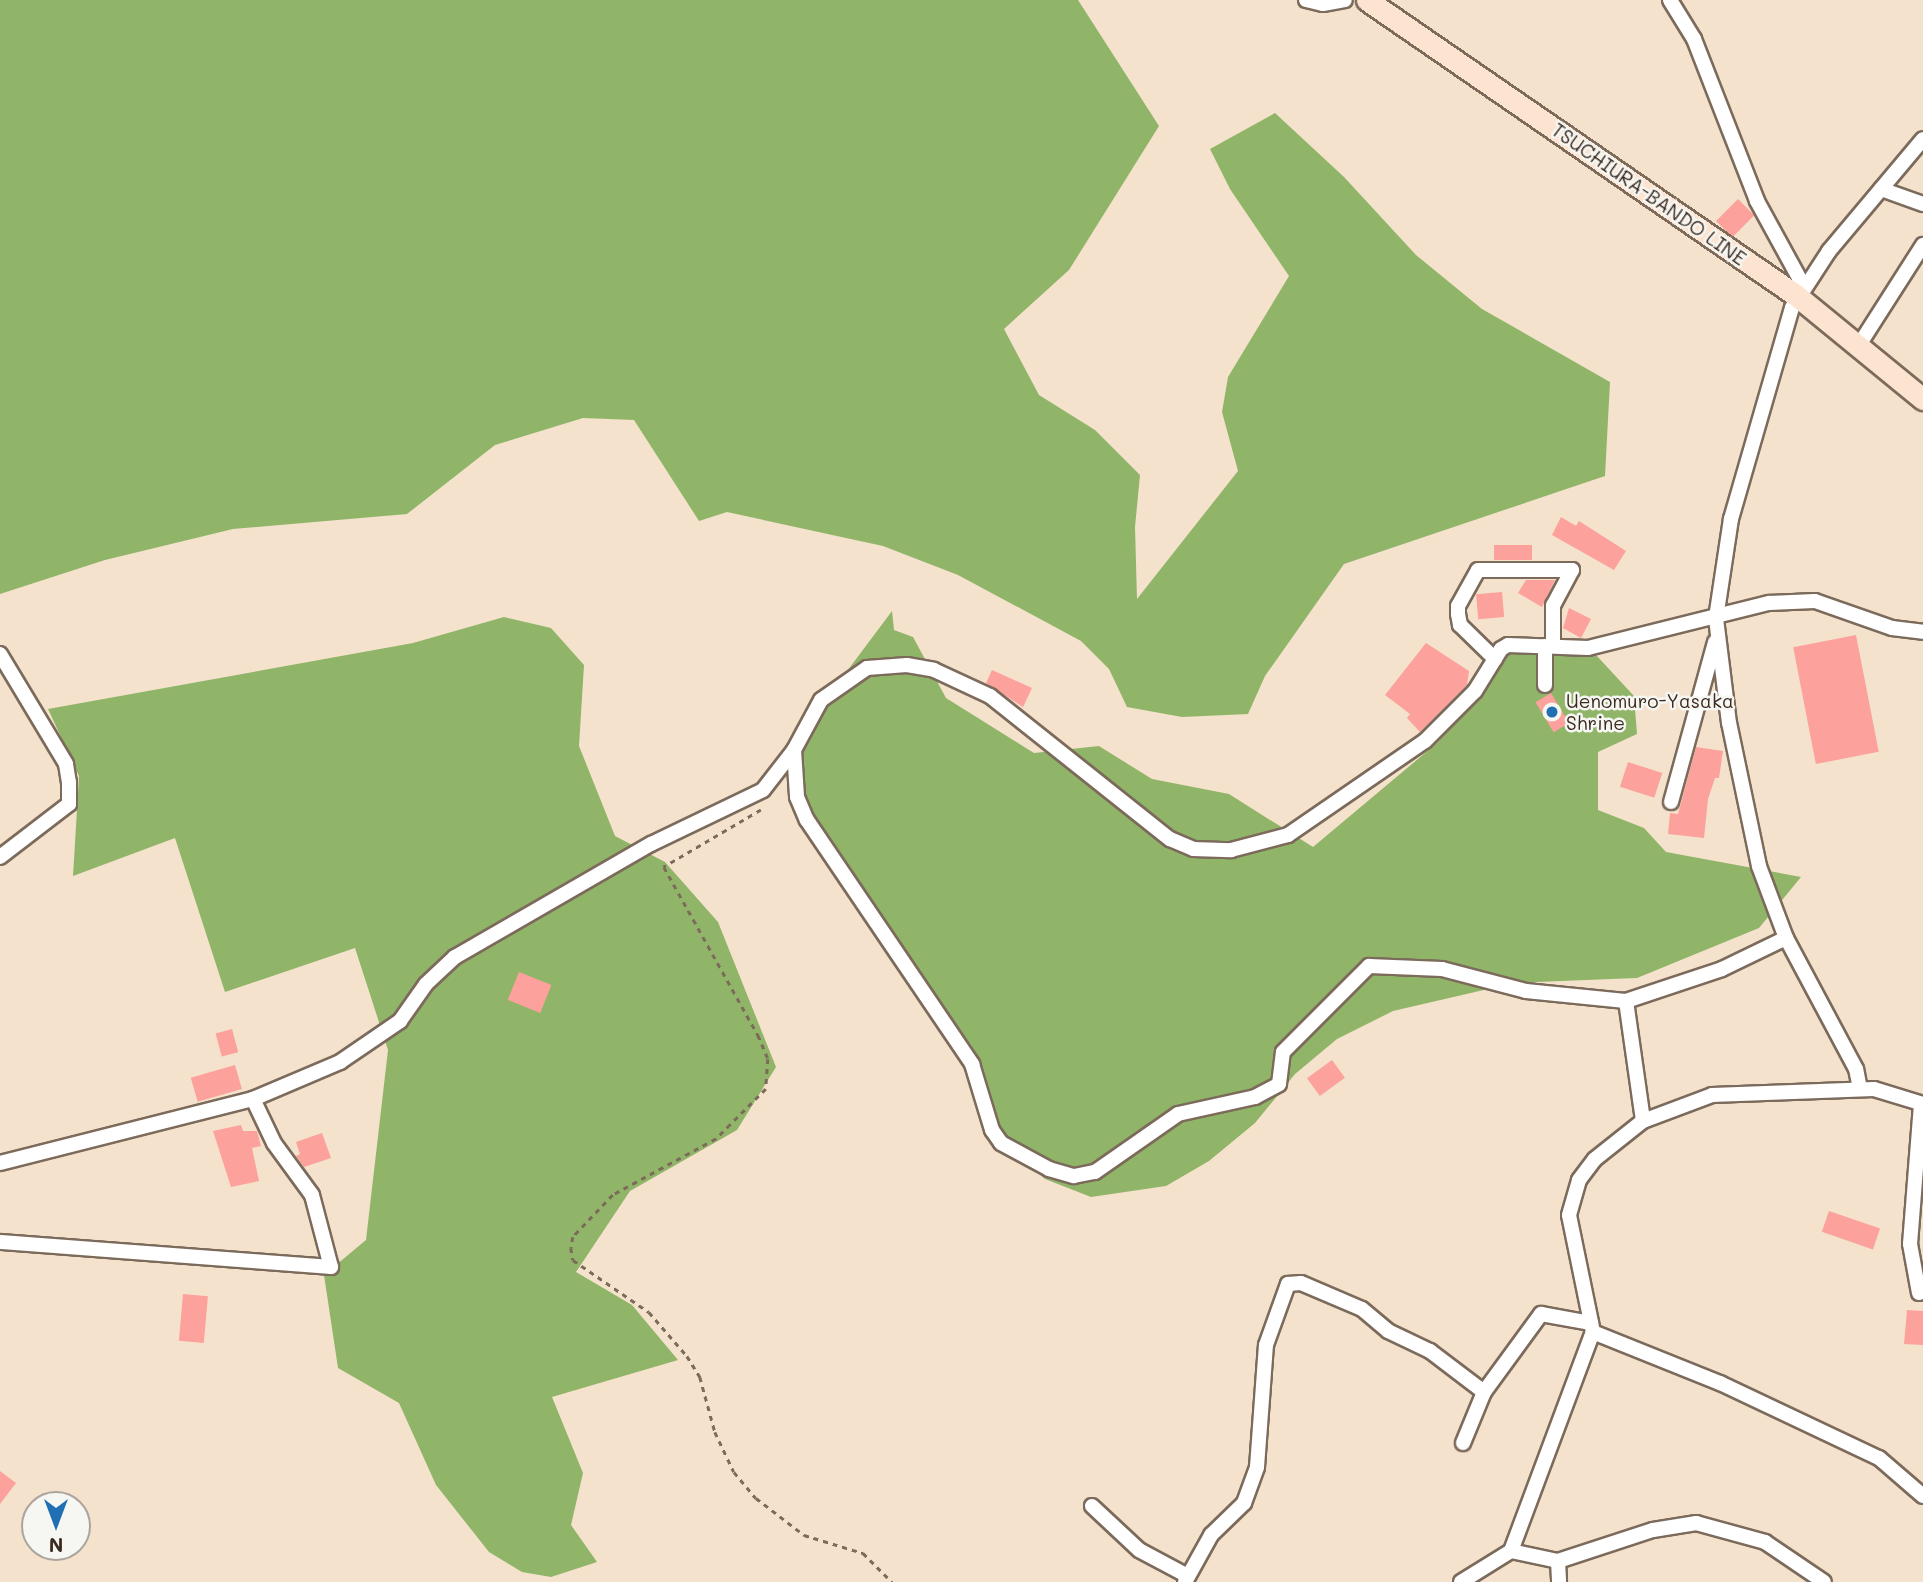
<!DOCTYPE html>
<html>
<head>
<meta charset="utf-8">
<style>
	body { margin:0 }
	#map { position:relative; width:1923px; height:1582px; overflow:hidden; background:#f4e2cc; font-family:Mali,sans-serif }
	div>[style] { position:absolute }
	[style*='--x'] { left:calc(var(--x)*1px); top:calc(var(--y)*1px); width:calc(var(--w)*1px); rotate:calc(var(--a)*1deg) }
	.forest>* { inset:0; background:#90b569 }
	.building>* { inset:0; background:#fca19c; transform-origin:0 0 }
	.path>* { height:2.5px; margin-top:-1.25px; transform-origin:0; background:repeating-linear-gradient(90deg,#7c6a5b 0 5px,transparent 0 10px) }
	.roads { filter:drop-shadow(2px 0 #7c6a5b) drop-shadow(-2px 0 #7c6a5b) drop-shadow(0 2px #7c6a5b) drop-shadow(0 -2px #7c6a5b) }
	.minor>* { height:14px; margin:-7px; padding:0 7px; transform-origin:7px; border-radius:7px; background:#fff }
	.secondary>* { height:21px; margin:-10.5px; padding:0 10.5px; transform-origin:10.5px; border-radius:10.5px; background:#fde4d1 }
	.dots>* { width:19px; height:19px; translate:-50% -50%; box-sizing:border-box; border:4px solid #f6f6f2; border-radius:50% }
	span { translate:-50% -50%; white-space:nowrap; text-align:center; line-height:1.15; -webkit-text-stroke:5px #f6f6f2; paint-order:stroke }
	.street-label { font-size:19px; color:#3b2a1e }
	.poi-label { font-size:19px; color:#3b2a1e }
	.left { translate:0 -50%; text-align:left }
	.north { position:absolute; left:21px; top:1491px; width:70px; height:70px; box-sizing:border-box; background:#f6f6f2; border:2px solid #aba49d; border-radius:50%; rotate:180deg; font-size:19px; font-weight:700; line-height:28px; text-align:center; color:#3b2a1e }
	.north::after { content:''; display:block; margin:auto; width:24px; height:32px; background:#1f6fb2; clip-path:polygon(50% 0,100% 100%,50% 72%,0 100%) }
</style>
</head>
<body>
<div id="map">
	<div class="forest">
		<i style="clip-path:polygon(0 0,1078px 0,1159px 126px,1069px 270px,1004px 329px,1039px 395px,1095px 430px,1140px 475px,1135px 527px,1137px 599px,1238px 471px,1222px 412px,1228px 377px,1289px 276px,1230px 189px,1210px 149px,1275px 113px,1344px 177px,1416px 255px,1482px 309px,1610px 382px,1605px 476px,1344px 564px,1265px 676px,1248px 714px,1182px 717px,1127px 707px,1109px 669px,1081px 641px,958px 575px,883px 546px,727px 512px,699px 521px,634px 420px,583px 418px,495px 445px,407px 514px,233px 529px,105px 560px,0 594px)"></i>
		<i style="clip-path:polygon(892px 611px,894px 630px,913px 637px,946px 698px,1034px 753px,1099px 746px,1152px 779px,1229px 794px,1313px 847px,1437px 743px,1482px 694px,1508px 654px,1596px 655px,1634px 696px,1637px 734px,1598px 752px,1598px 810px,1644px 828px,1666px 852px,1801px 877px,1759px 928px,1637px 978px,1514px 983px,1393px 1011px,1337px 1039px,1295px 1074px,1255px 1123px,1209px 1161px,1166px 1186px,1091px 1197px,1045px 1179px,1013px 1147px,810px 813px,802px 786px,799px 751px,809px 722px)"></i>
		<i style="clip-path:polygon(504px 617px,551px 628px,584px 665px,579px 746px,615px 836px,665px 862px,718px 922px,776px 1067px,737px 1130px,630px 1191px,576px 1272px,632px 1305px,678px 1360px,552px 1397px,583px 1473px,571px 1525px,597px 1562px,551px 1577px,522px 1572px,489px 1552px,436px 1485px,399px 1403px,338px 1368px,324px 1275px,366px 1240px,388px 1050px,355px 948px,225px 992px,175px 838px,73px 876px,79px 776px,48px 709px,413px 643px)"></i>
	</div>
	<div class="building">
		<i style="left:1738px;top:199px;width:23px;height:31px;rotate:45deg"></i>
		<i style="clip-path:polygon(1561px 517px,1576px 526px,1579px 521px,1626px 551px,1614px 570px,1552px 535px)"></i>
		<i style="left:1494px;top:545px;width:38px;height:15px"></i>
		<i style="clip-path:polygon(1526px 580px,1555px 580px,1542px 607px,1518px 593px)"></i>
		<i style="left:1502px;top:592px;width:25px;height:26px;rotate:85deg"></i>
		<i style="clip-path:polygon(1569px 608px,1591px 619px,1581px 638px,1563px 628px)"></i>
		<i style="left:1856px;top:635px;width:119px;height:64px;rotate:79deg"></i>
		<i style="clip-path:polygon(1426px 643px,1469px 671px,1467px 685px,1420px 732px,1407px 718px,1410px 714px,1385px 695px)"></i>
		<i style="clip-path:polygon(992px 670px,1032px 688px,1023px 707px,986px 683px)"></i>
		<i style="left:1551px;top:693px;width:35px;height:18px;rotate:59deg"></i>
		<i style="clip-path:polygon(1696px 747px,1723px 751px,1719px 778px,1715px 778px,1708px 799px,1704px 838px,1668px 834px,1670px 813px,1678px 814px)"></i>
		<i style="left:1628px;top:762px;width:36px;height:26px;rotate:18deg"></i>
		<i style="left:519px;top:972px;width:35px;height:30px;rotate:22deg"></i>
		<i style="left:232px;top:1029px;width:24px;height:17px;rotate:75deg"></i>
		<i style="left:1332px;top:1060px;width:22px;height:31px;rotate:54deg"></i>
		<i style="left:235px;top:1065px;width:25px;height:46px;rotate:74deg"></i>
		<i style="clip-path:polygon(241px 1125px,243px 1131px,257px 1131px,261px 1146px,252px 1148px,259px 1181px,231px 1187px,213px 1131px)"></i>
		<i style="clip-path:polygon(322px 1133px,331px 1158px,304px 1167px,296px 1156px,300px 1154px,296px 1142px)"></i>
		<i style="left:1829px;top:1211px;width:54px;height:22px;rotate:19deg"></i>
		<i style="left:183px;top:1294px;width:25px;height:47px;rotate:5deg"></i>
		<i style="clip-path:polygon(1907px 1310px,1923px 1311px,1923px 1345px,1904px 1344px)"></i>
		<i style="clip-path:polygon(0 1471px,16px 1483px,0 1504px)"></i>
	</div>
	<div class="path">
		<i style="--x:761;--y:810;--w:113;--a:149.6"></i>
		<i style="--x:664;--y:867;--w:193;--a:60.8"></i>
		<i style="--x:758;--y:1035;--w:26;--a:67"></i>
		<i style="--x:768;--y:1059;--w:30;--a:94"></i>
		<i style="--x:766;--y:1089;--w:71;--a:135"></i>
		<i style="--x:716;--y:1139;--w:117;--a:151.5"></i>
		<i style="--x:613;--y:1195;--w:58;--a:133.6"></i>
		<i style="--x:573;--y:1237;--w:11;--a:100"></i>
		<i style="--x:571;--y:1248;--w:12;--a:81"></i>
		<i style="--x:573;--y:1260;--w:92;--a:34.4"></i>
		<i style="--x:649;--y:1312;--w:58;--a:49.2"></i>
		<i style="--x:687;--y:1356;--w:25;--a:58"></i>
		<i style="--x:700;--y:1377;--w:57;--a:74.7"></i>
		<i style="--x:715;--y:1432;--w:44;--a:64.6"></i>
		<i style="--x:734;--y:1472;--w:34;--a:50"></i>
		<i style="--x:756;--y:1498;--w:61;--a:37.6"></i>
		<i style="--x:804;--y:1535;--w:62;--a:17"></i>
		<i style="--x:863;--y:1553;--w:41;--a:45"></i>
	</div>
	<div class="roads">
		<div class="minor">
			<i style="--x:1306;--y:0;--w:17;--a:13"></i>
			<i style="--x:1323;--y:4;--w:22;--a:-10"></i>
			<i style="--x:1670;--y:0;--w:46;--a:58.4"></i>
			<i style="--x:1694;--y:39;--w:174;--a:68.7"></i>
			<i style="--x:1757;--y:201;--w:96;--a:61.3"></i>
			<i style="--x:1881;--y:189;--w:45;--a:19.7"></i>
			<i style="--x:1859;--y:345;--w:119;--a:-57.4"></i>
			<i style="--x:1545;--y:646;--w:39;--a:90"></i>
			<i style="--x:0;--y:654;--w:128;--a:59"></i>
			<i style="--x:66;--y:764;--w:18;--a:81"></i>
			<i style="--x:69;--y:782;--w:22;--a:90"></i>
			<i style="--x:69;--y:804;--w:87;--a:142.5"></i>
			<i style="--x:1495;--y:659;--w:49;--a:-135.8"></i>
			<i style="--x:1460;--y:625;--w:11;--a:-100"></i>
			<i style="--x:1458;--y:614;--w:8;--a:-90"></i>
			<i style="--x:1458;--y:606;--w:41;--a:-60.9"></i>
			<i style="--x:1478;--y:570;--w:94;--a:0"></i>
			<i style="--x:1572;--y:570;--w:40;--a:118"></i>
			<i style="--x:1553;--y:605;--w:41;--a:90"></i>
			<i style="--x:794;--y:750;--w:47;--a:86.3"></i>
			<i style="--x:797;--y:797;--w:25;--a:67"></i>
			<i style="--x:807;--y:820;--w:295;--a:55.9"></i>
			<i style="--x:972;--y:1064;--w:69;--a:73.1"></i>
			<i style="--x:992;--y:1130;--w:16;--a:55"></i>
			<i style="--x:1001;--y:1143;--w:55;--a:28.4"></i>
			<i style="--x:1049;--y:1169;--w:26;--a:16"></i>
			<i style="--x:1074;--y:1176;--w:21;--a:-11"></i>
			<i style="--x:1095;--y:1172;--w:101;--a:-34.9"></i>
			<i style="--x:1178;--y:1114;--w:79;--a:-12.4"></i>
			<i style="--x:1255;--y:1097;--w:27;--a:-28"></i>
			<i style="--x:1279;--y:1084;--w:32;--a:-83"></i>
			<i style="--x:1283;--y:1052;--w:122;--a:-45"></i>
			<i style="--x:1369;--y:966;--w:73;--a:2.4"></i>
			<i style="--x:1442;--y:969;--w:87;--a:14.7"></i>
			<i style="--x:1526;--y:991;--w:100;--a:5.7"></i>
			<i style="--x:1626;--y:1001;--w:121;--a:81.9"></i>
			<i style="--x:1671;--y:802;--w:166;--a:-74.6"></i>
			<i style="--x:1626;--y:1001;--w:101;--a:-18.4"></i>
			<i style="--x:1722;--y:969;--w:71;--a:-25.8"></i>
			<i style="--x:1860;--y:1089;--w:20;--a:-101"></i>
			<i style="--x:1856;--y:1069;--w:149;--a:-118.1"></i>
			<i style="--x:1786;--y:938;--w:77;--a:-110.6"></i>
			<i style="--x:1759;--y:866;--w:146;--a:-101.8"></i>
			<i style="--x:1729;--y:723;--w:106;--a:-97.1"></i>
			<i style="--x:1716;--y:618;--w:100;--a:-81.4"></i>
			<i style="--x:1731;--y:519;--w:220;--a:-73.9"></i>
			<i style="--x:1792;--y:308;--w:68;--a:-57"></i>
			<i style="--x:1829;--y:251;--w:146;--a:-50"></i>
			<i style="--x:0;--y:1163;--w:261;--a:-14.2"></i>
			<i style="--x:253;--y:1099;--w:95;--a:-23"></i>
			<i style="--x:340;--y:1062;--w:73;--a:-34.3"></i>
			<i style="--x:400;--y:1021;--w:45;--a:-54.9"></i>
			<i style="--x:426;--y:984;--w:40;--a:-43"></i>
			<i style="--x:455;--y:957;--w:226;--a:-30"></i>
			<i style="--x:651;--y:844;--w:124;--a:-25.7"></i>
			<i style="--x:763;--y:790;--w:51;--a:-52.2"></i>
			<i style="--x:794;--y:750;--w:57;--a:-61.6"></i>
			<i style="--x:821;--y:700;--w:56;--a:-34.8"></i>
			<i style="--x:867;--y:668;--w:40;--a:-4.3"></i>
			<i style="--x:907;--y:665;--w:27;--a:10"></i>
			<i style="--x:934;--y:670;--w:62;--a:24.9"></i>
			<i style="--x:990;--y:696;--w:230;--a:38.5"></i>
			<i style="--x:1170;--y:839;--w:25;--a:23"></i>
			<i style="--x:1193;--y:849;--w:38;--a:2"></i>
			<i style="--x:1231;--y:850;--w:59;--a:-14.7"></i>
			<i style="--x:1288;--y:835;--w:166;--a:-34.5"></i>
			<i style="--x:1425;--y:741;--w:71;--a:-45"></i>
			<i style="--x:1475;--y:691;--w:49;--a:-58.2"></i>
			<i style="--x:1501;--y:649;--w:8;--a:-30"></i>
			<i style="--x:1508;--y:645;--w:80;--a:2.1"></i>
			<i style="--x:1588;--y:648;--w:187;--a:-14"></i>
			<i style="--x:1769;--y:603;--w:46;--a:-2.5"></i>
			<i style="--x:1815;--y:601;--w:82;--a:19.3"></i>
			<i style="--x:1892;--y:628;--w:31;--a:7"></i>
			<i style="--x:0;--y:1242;--w:332;--a:4.3"></i>
			<i style="--x:331;--y:1267;--w:74;--a:-104.8"></i>
			<i style="--x:312;--y:1195;--w:64;--a:-126.2"></i>
			<i style="--x:274;--y:1143;--w:49;--a:-115.5"></i>
			<i style="--x:1919;--y:1293;--w:50;--a:-100.4"></i>
			<i style="--x:1910;--y:1244;--w:139;--a:-85.5"></i>
			<i style="--x:1593;--y:1332;--w:137;--a:21.9"></i>
			<i style="--x:1720;--y:1383;--w:176;--a:25.3"></i>
			<i style="--x:1879;--y:1458;--w:58;--a:40.8"></i>
			<i style="--x:1463;--y:1443;--w:55;--a:-67.6"></i>
			<i style="--x:1092;--y:1506;--w:64;--a:43.1"></i>
			<i style="--x:1139;--y:1550;--w:55;--a:28"></i>
			<i style="--x:1511;--y:1551;--w:48;--a:12"></i>
			<i style="--x:1558;--y:1561;--w:21;--a:87"></i>
			<i style="--x:1558;--y:1561;--w:100;--a:-18.1"></i>
			<i style="--x:1653;--y:1530;--w:44;--a:-9.2"></i>
			<i style="--x:1696;--y:1523;--w:72;--a:15.4"></i>
			<i style="--x:1765;--y:1542;--w:71;--a:34.1"></i>
			<i style="--x:1185;--y:1582;--w:54;--a:-61"></i>
			<i style="--x:1211;--y:1535;--w:46;--a:-44.1"></i>
			<i style="--x:1244;--y:1503;--w:38;--a:-70"></i>
			<i style="--x:1257;--y:1467;--w:122;--a:-85.8"></i>
			<i style="--x:1266;--y:1345;--w:65;--a:-70.2"></i>
			<i style="--x:1288;--y:1284;--w:13;--a:-4"></i>
			<i style="--x:1301;--y:1283;--w:66;--a:23.1"></i>
			<i style="--x:1362;--y:1309;--w:34;--a:40"></i>
			<i style="--x:1388;--y:1331;--w:47;--a:25.5"></i>
			<i style="--x:1430;--y:1351;--w:68;--a:37.2"></i>
			<i style="--x:1484;--y:1392;--w:97;--a:-53.8"></i>
			<i style="--x:1541;--y:1314;--w:51;--a:10.2"></i>
			<i style="--x:1461;--y:1582;--w:59;--a:-31.8"></i>
			<i style="--x:1511;--y:1551;--w:234;--a:-69.5"></i>
			<i style="--x:1593;--y:1332;--w:119;--a:-101.6"></i>
			<i style="--x:1569;--y:1215;--w:36;--a:-74"></i>
			<i style="--x:1579;--y:1180;--w:26;--a:-53"></i>
			<i style="--x:1595;--y:1159;--w:61;--a:-38.4"></i>
			<i style="--x:1643;--y:1121;--w:74;--a:-20.6"></i>
			<i style="--x:1712;--y:1095;--w:162;--a:-2.1"></i>
			<i style="--x:1874;--y:1089;--w:51;--a:17"></i>
		</div>
		<div class="secondary">
			<i style="--x:1367;--y:0;--w:522;--a:34.54"></i>
			<i style="--x:1797;--y:296;--w:163;--a:39.3"></i>
		</div>
	</div>
	<div class="dots">
		<i style="left:1552px;top:712px;background:#1f6fb2"></i>
	</div>
	<div class="street-label">
		<span style="left:1649px;top:194px;rotate:35deg">TSUCHIURA-BANDO LINE</span>
	</div>
	<div class="poi-label">
		<span class="left" style="left:1566px;top:712px">Uenomuro-Yasaka<br>Shrine</span>
	</div>
	<div class="north">N</div>
</div>
</body>
</html>
